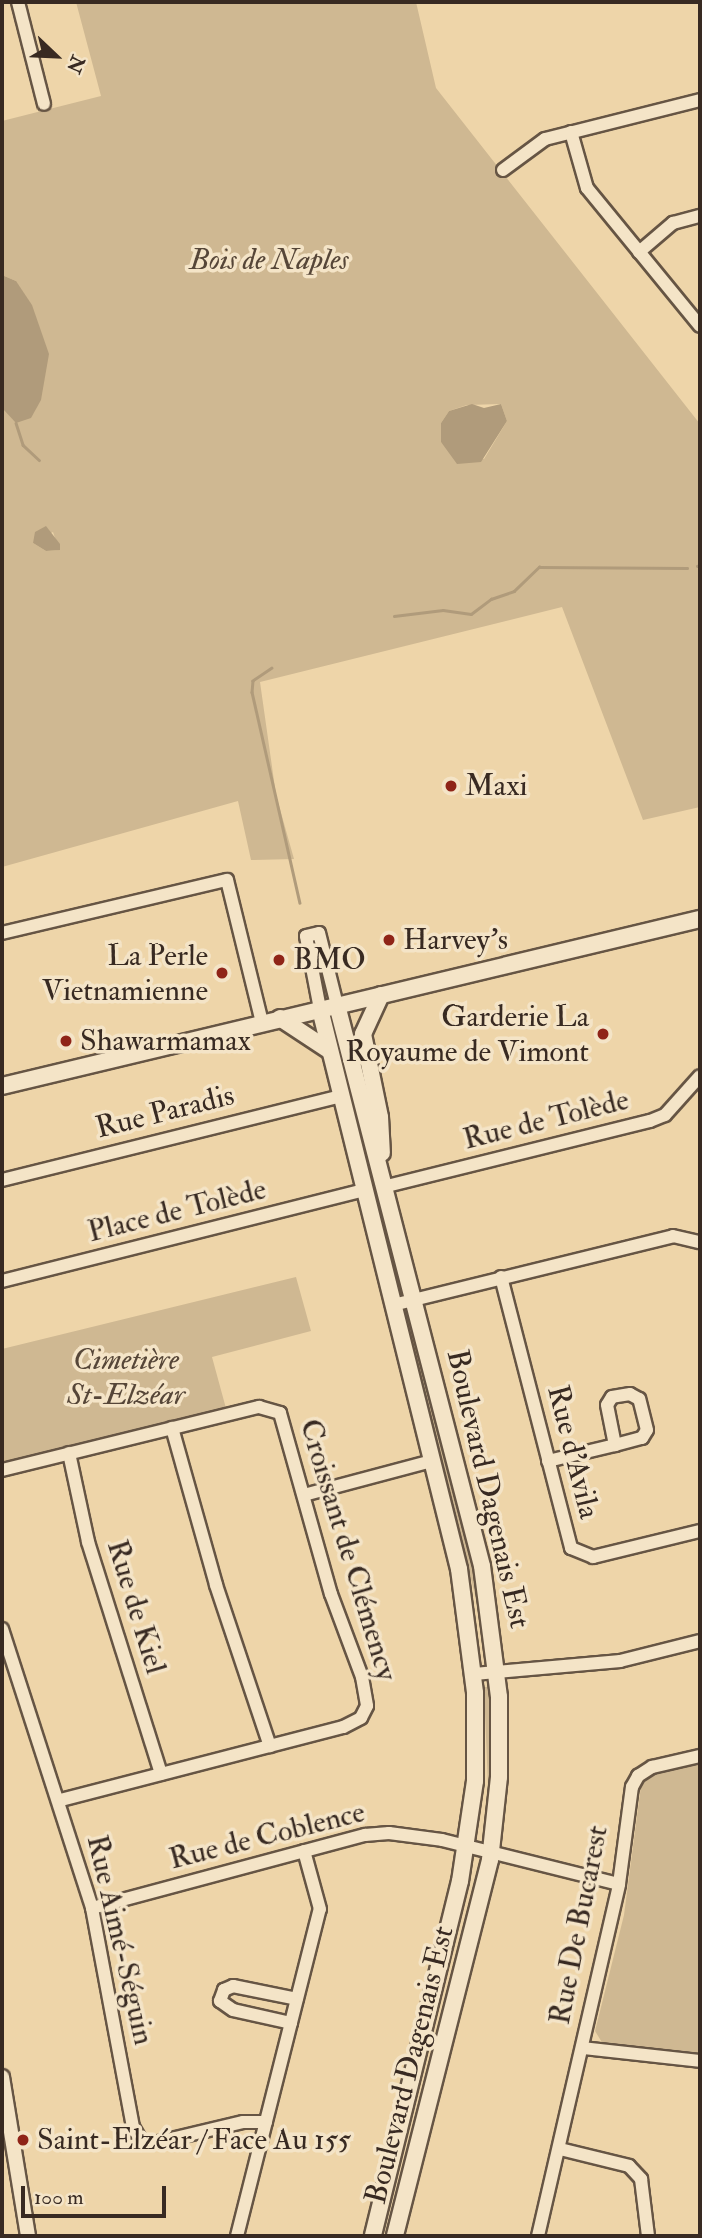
<!DOCTYPE html>
<html>
<head>
<meta charset="utf-8">
<style>
	body { margin:0 }
	#map { position:relative; width:702px; height:2238px; overflow:hidden; background:#eed5a9; font-family:"IM FELL Double Pica",serif }
	div>[style] { position:absolute }
	[style*='--x'] { left:calc(var(--x)*1px); top:calc(var(--y)*1px); width:calc(var(--w)*1px); rotate:calc(var(--a)*1deg) }
	.green>* { inset:0; background:#cfb892 }
	.water>* { inset:0; background:#b09b7b }
	.stream>* { height:2.5px; margin:-1.25px; padding:0 1.25px; transform-origin:1.25px; border-radius:1.25px; background:#b09b7b }
	.roads { filter:drop-shadow(2px 0 #654) drop-shadow(-2px 0 #654) drop-shadow(0 2px #654) drop-shadow(0 -2px #654) }
	.minor>* { height:12px; margin:-6px; padding:0 6px; transform-origin:6px; border-radius:6px; background:#f4e4c7 }
	.tertiary>* { height:14px; margin:-7px; padding:0 7px; transform-origin:7px; border-radius:7px; background:#f4e4c7 }
	.secondary>* { height:16px; margin:-8px; padding:0 8px; transform-origin:8px; border-radius:8px; background:#f4e4c7 }
	.dots>* { width:19px; height:19px; translate:-50% -50%; box-sizing:border-box; border:4px solid #f4e4c7; border-radius:50% }
	span { translate:-50% -50%; white-space:nowrap; text-align:center; line-height:1.15; -webkit-text-stroke:7px #f4e4c7; paint-order:stroke }
	.park-label { font-size:30px; color:#564638; font-style:italic }
	.poi-label { font-size:30px; color:#382a22 }
	.left { translate:0 -50%; text-align:left }
	.right { translate:-100% -50%; text-align:right }
	.street-label { font-size:30px; color:#382a22 }
	.frame { position:absolute; inset:0; border:4px solid #382a22; pointer-events:none }
	.north { position:absolute; left:21px; top:21px; width:70px; height:70px; -webkit-text-stroke:5px #f4e4c7; paint-order:stroke; rotate:113deg; font-size:19px; font-weight:700; line-height:28px; text-align:center; color:#382a22 }
	.north::after { content:''; display:block; margin:auto; width:24px; height:32px; background:#382a22; clip-path:polygon(50% 0,100% 100%,50% 72%,0 100%) }
	.scale { position:absolute; left:21px; top:2186px; width:145px; height:32px; box-sizing:border-box; border:4px solid #382a22; border-top:0; padding-left:9px; font-size:21px; line-height:24px; white-space:nowrap; color:#382a22; -webkit-text-stroke:5px #f4e4c7; paint-order:stroke }
</style>
</head>
<body>
<div id="map">
	<div class="green">
		<i style="clip-path:polygon(evenodd,76px 2px,416px 2px,436px 88px,700px 424px,700px 807px,643px 820px,562px 607px,260px 682px,276px 795px,294px 859px,251px 860px,238px 801px,2px 867px,2px 373px,3px 409px,16px 281px,2px 275px,2px 121px,101px 96px,76px 2px,501px 404px,507px 421px,484px 459px,441px 442px,441px 423px,449px 411px,467px 405px,501px 404px,76px 2px,53px 532px,59px 550px,46px 551px,33px 543px,53px 532px)"></i>
		<i style="clip-path:polygon(359px 1126px,374px 1170px,390px 1242px,373px 1191px)"></i>
		<i style="clip-path:polygon(296px 1277px,311px 1331px,212px 1357px,227px 1412px,2px 1466px,2px 1349px)"></i>
		<i style="clip-path:polygon(410px 1315px,469px 1548px,480px 1615px,405px 1316px)"></i>
		<i style="clip-path:polygon(484px 1687px,490px 1687px,490px 1786px,488px 1786px)"></i>
		<i style="clip-path:polygon(700px 1762px,700px 2054px,603px 2044px,595px 2031px,624px 1915px,641px 1786px,651px 1776px)"></i>
	</div>
	<div class="water">
		<i style="clip-path:polygon(2px 275px,16px 281px,32px 305px,49px 354px,41px 400px,31px 418px,16px 423px,3px 409px)"></i>
		<i style="clip-path:polygon(472px 404px,484px 408px,501px 404px,507px 421px,481px 462px,457px 464px,441px 442px,441px 423px,449px 411px)"></i>
		<i style="clip-path:polygon(46px 526px,60px 544px,60px 550px,46px 551px,33px 543px,35px 532px)"></i>
	</div>
	<div class="stream">
		<i style="--x:16;--y:423;--w:23;--a:72"></i>
		<i style="--x:23;--y:445;--w:22;--a:43"></i>
		<i style="--x:697;--y:566;--w:3;--a:-18"></i>
		<i style="--x:394;--y:616;--w:49;--a:-7"></i>
		<i style="--x:443;--y:610;--w:28;--a:8"></i>
		<i style="--x:471;--y:614;--w:25;--a:-37"></i>
		<i style="--x:491;--y:599;--w:24;--a:-19"></i>
		<i style="--x:514;--y:591;--w:35;--a:-44"></i>
		<i style="--x:539;--y:567;--w:148;--a:0.4"></i>
		<i style="--x:272;--y:668;--w:23;--a:146"></i>
		<i style="--x:253;--y:681;--w:11;--a:95"></i>
		<i style="--x:252;--y:692;--w:216;--a:77.2"></i>
	</div>
	<div class="roads">
		<div class="minor">
			<i style="--x:18;--y:2;--w:105;--a:75.7"></i>
			<i style="--x:571;--y:132;--w:58;--a:74.1"></i>
			<i style="--x:587;--y:188;--w:178;--a:50.7"></i>
			<i style="--x:503;--y:170;--w:52;--a:-36.4"></i>
			<i style="--x:545;--y:139;--w:160;--a:-14.1"></i>
			<i style="--x:639;--y:252;--w:45;--a:-40.5"></i>
			<i style="--x:673;--y:223;--w:28;--a:-15"></i>
			<i style="--x:2;--y:933;--w:231;--a:-13.3"></i>
			<i style="--x:227;--y:880;--w:146;--a:76.2"></i>
			<i style="--x:320;--y:1009;--w:74;--a:-100.9"></i>
			<i style="--x:306;--y:936;--w:13;--a:-13"></i>
			<i style="--x:319;--y:933;--w:74;--a:76"></i>
			<i style="--x:2;--y:1180;--w:349;--a:-13.9"></i>
			<i style="--x:387;--y:1186;--w:271;--a:-13.9"></i>
			<i style="--x:650;--y:1121;--w:16;--a:-22"></i>
			<i style="--x:665;--y:1115;--w:52;--a:-48.1"></i>
			<i style="--x:501;--y:1277;--w:280;--a:75.5"></i>
			<i style="--x:571;--y:1548;--w:24;--a:22"></i>
			<i style="--x:593;--y:1557;--w:110;--a:-13.7"></i>
			<i style="--x:2;--y:1281;--w:373;--a:-14.1"></i>
			<i style="--x:393;--y:1305;--w:288;--a:-13.8"></i>
			<i style="--x:673;--y:1236;--w:28;--a:13"></i>
			<i style="--x:172;--y:1428;--w:163;--a:74.3"></i>
			<i style="--x:216;--y:1585;--w:170;--a:71.5"></i>
			<i style="--x:69;--y:1453;--w:91;--a:77.9"></i>
			<i style="--x:88;--y:1542;--w:243;--a:72.5"></i>
			<i style="--x:548;--y:1461;--w:69;--a:-13.4"></i>
			<i style="--x:615;--y:1445;--w:28;--a:-15"></i>
			<i style="--x:642;--y:1438;--w:9;--a:-58"></i>
			<i style="--x:647;--y:1430;--w:32;--a:-104"></i>
			<i style="--x:639;--y:1399;--w:10;--a:-151"></i>
			<i style="--x:630;--y:1394;--w:18;--a:171"></i>
			<i style="--x:612;--y:1397;--w:9;--a:122"></i>
			<i style="--x:607;--y:1405;--w:41;--a:78.7"></i>
			<i style="--x:2;--y:1470;--w:265;--a:-13.8"></i>
			<i style="--x:259;--y:1407;--w:22;--a:16"></i>
			<i style="--x:280;--y:1413;--w:188;--a:74.3"></i>
			<i style="--x:331;--y:1594;--w:89;--a:69.5"></i>
			<i style="--x:362;--y:1677;--w:29;--a:80"></i>
			<i style="--x:367;--y:1706;--w:13;--a:117"></i>
			<i style="--x:361;--y:1718;--w:20;--a:153"></i>
			<i style="--x:343;--y:1727;--w:291;--a:165.5"></i>
			<i style="--x:304;--y:1495;--w:132;--a:-14.9"></i>
			<i style="--x:2;--y:1629;--w:293;--a:72.1"></i>
			<i style="--x:92;--y:1908;--w:223;--a:79.4"></i>
			<i style="--x:133;--y:2127;--w:16;--a:60"></i>
			<i style="--x:141;--y:2141;--w:9;--a:18"></i>
			<i style="--x:150;--y:2144;--w:96;--a:-13.3"></i>
			<i style="--x:243;--y:2122;--w:23;--a:0"></i>
			<i style="--x:474;--y:1674;--w:147;--a:-5.1"></i>
			<i style="--x:620;--y:1661;--w:82;--a:-14"></i>
			<i style="--x:92;--y:1908;--w:283;--a:-15"></i>
			<i style="--x:365;--y:1835;--w:24;--a:-5"></i>
			<i style="--x:389;--y:1833;--w:53;--a:7.5"></i>
			<i style="--x:442;--y:1840;--w:182;--a:14"></i>
			<i style="--x:291;--y:2023;--w:59;--a:-167.4"></i>
			<i style="--x:233;--y:2010;--w:16;--a:-145"></i>
			<i style="--x:220;--y:2001;--w:12;--a:-70"></i>
			<i style="--x:224;--y:1990;--w:10;--a:-24"></i>
			<i style="--x:233;--y:1986;--w:65;--a:11.5"></i>
			<i style="--x:583;--y:2048;--w:118;--a:6.3"></i>
			<i style="--x:560;--y:2149;--w:71;--a:13.8"></i>
			<i style="--x:629;--y:2166;--w:18;--a:47"></i>
			<i style="--x:641;--y:2179;--w:57;--a:83"></i>
			<i style="--x:237;--y:2236;--w:337;--a:-75.8"></i>
			<i style="--x:320;--y:1909;--w:60;--a:-105.4"></i>
			<i style="--x:538;--y:2236;--w:361;--a:-77"></i>
			<i style="--x:619;--y:1884;--w:98;--a:-82.4"></i>
			<i style="--x:632;--y:1787;--w:13;--a:-61"></i>
			<i style="--x:638;--y:1776;--w:17;--a:-33"></i>
			<i style="--x:652;--y:1767;--w:49;--a:-12.9"></i>
		</div>
		<div class="tertiary">
			<i style="--x:2;--y:2077;--w:161;--a:80.7"></i>
		</div>
		<div class="secondary">
			<i style="--x:381;--y:995;--w:43;--a:114.8"></i>
			<i style="--x:363;--y:1034;--w:85;--a:78.4"></i>
			<i style="--x:380;--y:1117;--w:36;--a:87"></i>
			<i style="--x:337;--y:1005;--w:579;--a:75.51"></i>
			<i style="--x:482;--y:1566;--w:132;--a:82.6"></i>
			<i style="--x:499;--y:1697;--w:80;--a:90"></i>
			<i style="--x:499;--y:1777;--w:83;--a:96.2"></i>
			<i style="--x:490;--y:1860;--w:388;--a:104.2"></i>
			<i style="--x:320;--y:1009;--w:577;--a:76.06"></i>
			<i style="--x:459;--y:1569;--w:125;--a:82.6"></i>
			<i style="--x:475;--y:1693;--w:88;--a:90"></i>
			<i style="--x:475;--y:1781;--w:101;--a:98.5"></i>
			<i style="--x:460;--y:1881;--w:366;--a:103.8"></i>
			<i style="--x:280;--y:1018;--w:60;--a:33.4"></i>
			<i style="--x:2;--y:1086;--w:718;--a:-13.46"></i>
		</div>
	</div>
	<div class="dots">
		<i style="left:451px;top:786px;background:#8f2418"></i>
		<i style="left:389px;top:940px;background:#8f2418"></i>
		<i style="left:279px;top:960px;background:#8f2418"></i>
		<i style="left:222px;top:973px;background:#8f2418"></i>
		<i style="left:603px;top:1034px;background:#8f2418"></i>
		<i style="left:66px;top:1041px;background:#8f2418"></i>
		<i style="left:23px;top:2140px;background:#8f2418"></i>
	</div>
	<div class="park-label">
		<span style="left:269px;top:260px">Bois de Naples</span>
		<span style="left:126px;top:1377px">Cimetière<br>St-Elzéar</span>
	</div>
	<div class="poi-label">
		<span class="left" style="left:465px;top:786px">Maxi</span>
		<span class="left" style="left:403px;top:940px">Harvey's</span>
		<span class="right" style="left:208px;top:973px">La Perle<br>Vietnamienne</span>
		<span class="left" style="left:293px;top:960px">BMO</span>
		<span class="right" style="left:589px;top:1034px">Garderie La<br>Royaume de Vimont</span>
		<span class="left" style="left:80px;top:1041px">Shawarmamax</span>
		<span class="left" style="left:37px;top:2140px">Saint-Elzéar / Face Au 155</span>
	</div>
	<div class="street-label">
		<span style="left:165px;top:1112px;rotate:-14deg">Rue Paradis</span>
		<span style="left:546px;top:1120px;rotate:-14deg">Rue de Tolède</span>
		<span style="left:177px;top:1211px;rotate:-14deg">Place de Tolède</span>
		<span style="left:573px;top:1452px;rotate:76deg">Rue d'Avila</span>
		<span style="left:488px;top:1489px;rotate:77deg">Boulevard Dagenais Est</span>
		<span style="left:348px;top:1550px;rotate:73deg">Croissant de Clémency</span>
		<span style="left:136px;top:1607px;rotate:73deg">Rue de Kiel</span>
		<span style="left:267px;top:1836px;rotate:-14deg">Rue de Coblence</span>
		<span style="left:579px;top:1925px;rotate:-79deg">Rue De Bucarest</span>
		<span style="left:120px;top:1940px;rotate:77deg">Rue Aimé-Séguin</span>
		<span style="left:410px;top:2065px;rotate:-76deg">Boulevard Dagenais Est</span>
	</div>
	<div class="frame"></div>
	<div class="north">N</div>
	<div class="scale">100 m</div>
</div>
</body>
</html>
